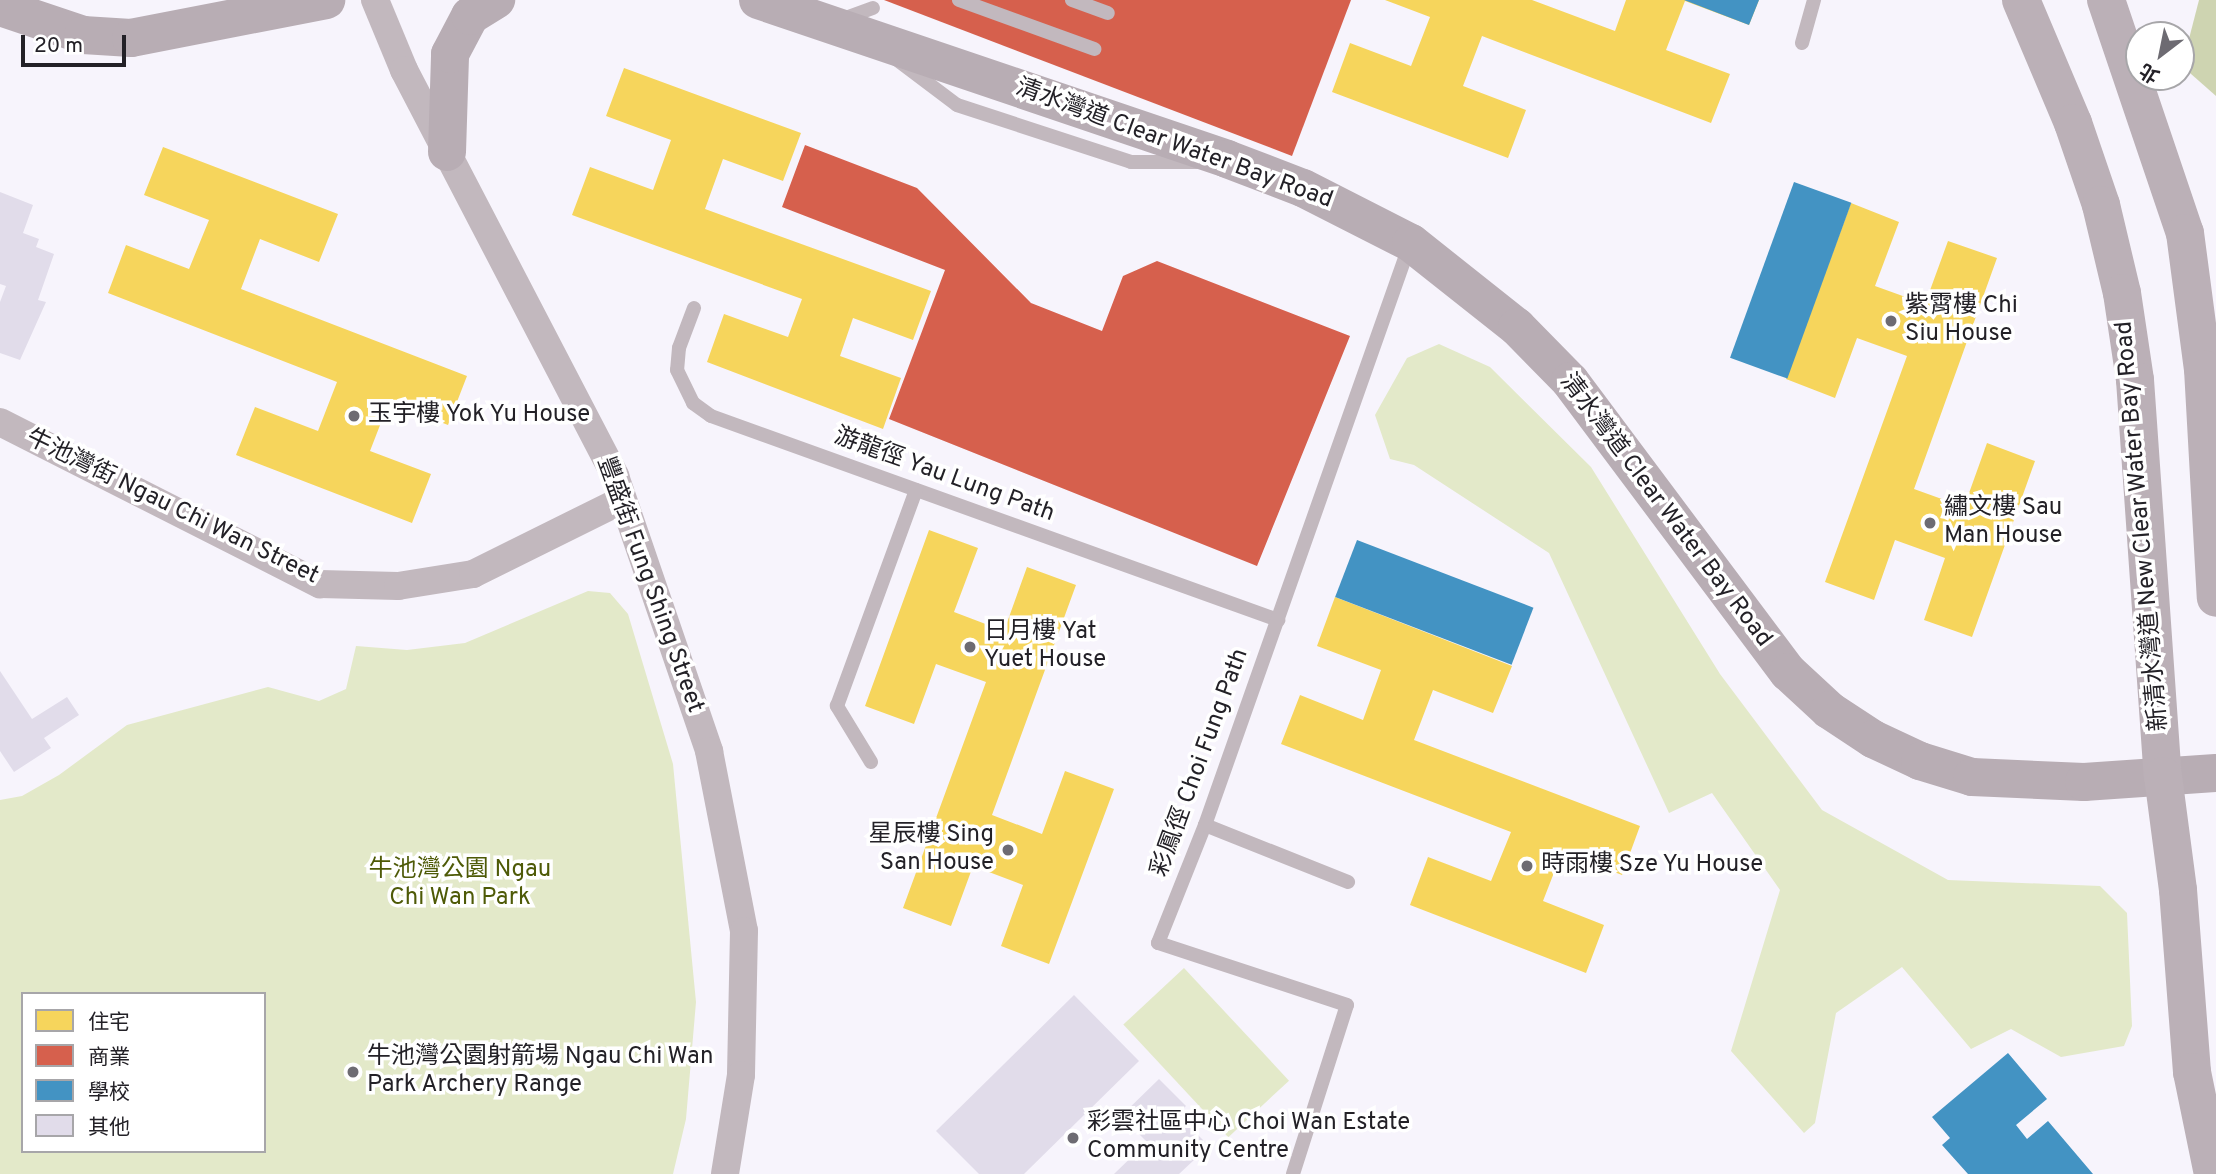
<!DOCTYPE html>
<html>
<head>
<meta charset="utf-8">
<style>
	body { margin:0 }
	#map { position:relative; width:2216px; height:1174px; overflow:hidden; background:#f7f4fc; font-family:Overpass,"Noto Sans TC",sans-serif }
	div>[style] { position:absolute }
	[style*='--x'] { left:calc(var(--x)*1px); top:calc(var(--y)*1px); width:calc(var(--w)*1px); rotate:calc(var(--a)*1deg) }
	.green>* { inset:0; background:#e3e9c9; transform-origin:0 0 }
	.forest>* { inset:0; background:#ced4b1 }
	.homes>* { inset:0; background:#f6d55c }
	.shops>* { inset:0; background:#d6604d }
	.schools>* { inset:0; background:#4393c3; transform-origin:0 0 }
	.building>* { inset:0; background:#e1dcea }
	.service>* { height:14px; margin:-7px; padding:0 7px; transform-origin:7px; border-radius:7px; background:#c2b8be }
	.minor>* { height:28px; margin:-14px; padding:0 14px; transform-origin:14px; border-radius:14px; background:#c2b8be }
	.secondary>* { height:38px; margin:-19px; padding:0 19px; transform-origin:19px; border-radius:19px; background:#b8adb4 }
	.primary>* { height:38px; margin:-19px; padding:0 19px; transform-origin:19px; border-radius:19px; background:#bbb0b7 }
	.dots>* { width:19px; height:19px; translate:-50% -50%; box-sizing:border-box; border:4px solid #fff; border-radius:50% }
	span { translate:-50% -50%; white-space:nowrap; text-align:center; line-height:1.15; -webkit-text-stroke:7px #fff; paint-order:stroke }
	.street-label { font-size:24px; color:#232127 }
	.poi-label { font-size:24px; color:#232127 }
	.left { translate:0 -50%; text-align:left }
	.right { translate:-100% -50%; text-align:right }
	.park-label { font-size:24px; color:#4e5a07 }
	.legend { position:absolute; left:21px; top:992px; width:245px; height:161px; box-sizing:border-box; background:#fff; border:2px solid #a7a6a9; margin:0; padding:9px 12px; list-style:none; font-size:21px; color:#232127 }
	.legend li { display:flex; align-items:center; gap:14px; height:35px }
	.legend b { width:35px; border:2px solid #a7a6a9 }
	.north { position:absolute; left:2125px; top:21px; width:70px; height:70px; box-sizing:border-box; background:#fff; border:2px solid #a7a6a9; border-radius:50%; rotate:212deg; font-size:19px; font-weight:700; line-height:28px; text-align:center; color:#232127 }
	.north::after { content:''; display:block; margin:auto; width:24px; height:32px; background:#6d6b72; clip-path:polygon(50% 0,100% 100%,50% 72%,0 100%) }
	.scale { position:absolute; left:21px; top:35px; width:105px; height:32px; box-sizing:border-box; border:4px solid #232127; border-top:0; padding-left:9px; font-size:21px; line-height:24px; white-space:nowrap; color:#232127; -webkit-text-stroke:5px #fff; paint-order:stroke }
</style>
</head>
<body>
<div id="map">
	<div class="green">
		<i style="clip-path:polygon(1439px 344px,1490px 367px,1591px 467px,1720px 674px,1822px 810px,1948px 880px,2100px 886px,2127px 913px,2132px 1026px,2124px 1046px,2061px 1057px,2011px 1029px,1971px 1049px,1902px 967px,1836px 1013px,1815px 1123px,1804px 1133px,1731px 1051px,1780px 890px,1712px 793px,1669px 813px,1549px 553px,1414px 465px,1390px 459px,1375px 415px,1407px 358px)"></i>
		<i style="clip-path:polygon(evenodd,588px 591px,610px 593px,628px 614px,673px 764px,696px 1002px,686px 1119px,673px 1174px,0 1174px,0 800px,22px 796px,59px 775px,127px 725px,268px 687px,319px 701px,346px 689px,356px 646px,407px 650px,465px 643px,588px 591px,23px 994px,264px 994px,264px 1151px,23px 1151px,23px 994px)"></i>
		<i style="left:1184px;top:968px;width:154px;height:83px;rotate:47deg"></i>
	</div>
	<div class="forest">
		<i style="clip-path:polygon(2199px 0,2216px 0,2216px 96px,2182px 66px)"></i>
	</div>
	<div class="homes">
		<i style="clip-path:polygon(1385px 0,1532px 0,1615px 31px,1626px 0,1759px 0,1749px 25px,1685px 1px,1666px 50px,1730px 74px,1711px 123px,1482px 36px,1463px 86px,1526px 110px,1508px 158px,1332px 92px,1350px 43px,1411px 66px,1430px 17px)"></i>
		<i style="clip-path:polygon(624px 68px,801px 133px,783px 181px,723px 159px,705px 209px,931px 291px,913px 340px,853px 318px,840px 356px,901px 378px,883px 429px,707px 362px,724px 314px,788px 337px,802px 299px,572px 215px,590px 167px,653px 190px,671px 140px,606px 116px)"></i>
		<i style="clip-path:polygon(163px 147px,338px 214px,319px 262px,260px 239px,241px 289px,467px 376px,448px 425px,389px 402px,370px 451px,431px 474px,412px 523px,236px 455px,255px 407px,318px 431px,337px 382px,108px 293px,126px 245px,189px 269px,209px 220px,144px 195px)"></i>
		<i style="clip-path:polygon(1851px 203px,1899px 222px,1875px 286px,1925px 304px,1948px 241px,1997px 258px,1914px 489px,1964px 507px,1987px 443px,2035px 461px,1972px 637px,1924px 620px,1945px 558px,1895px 540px,1874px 600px,1825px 582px,1907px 356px,1857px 338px,1835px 398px,1786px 379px)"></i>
		<i style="clip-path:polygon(929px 530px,978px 548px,954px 612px,1004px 631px,1027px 567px,1076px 585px,992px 815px,1042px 834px,1065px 771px,1114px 789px,1049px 964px,1001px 946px,1023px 885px,973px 866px,951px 926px,903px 908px,986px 682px,936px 664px,914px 724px,865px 706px)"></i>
		<i style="clip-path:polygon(1335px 597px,1512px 666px,1493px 713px,1433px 690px,1414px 740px,1640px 826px,1622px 875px,1562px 852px,1543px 901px,1604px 925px,1586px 973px,1410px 905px,1428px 857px,1491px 881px,1511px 832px,1281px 744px,1300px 695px,1363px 720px,1381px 670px,1317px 646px)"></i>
	</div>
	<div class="shops">
		<i style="clip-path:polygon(884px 0,1351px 0,1292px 156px)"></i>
		<i style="clip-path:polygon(805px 145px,917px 188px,1031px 303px,1102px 331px,1123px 276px,1157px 261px,1350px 336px,1257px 566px,889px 419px,945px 270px,782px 207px)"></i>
	</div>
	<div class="schools">
		<i style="clip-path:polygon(1684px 0,1759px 0,1749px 25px)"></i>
		<i style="left:1794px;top:182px;width:61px;height:187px;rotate:20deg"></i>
		<i style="left:1357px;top:540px;width:189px;height:61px;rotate:21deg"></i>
		<i style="clip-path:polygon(2008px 1053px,2047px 1099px,2016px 1125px,2027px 1139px,2048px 1121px,2093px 1174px,1968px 1174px,1942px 1145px,1950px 1138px,1932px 1117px)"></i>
	</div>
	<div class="building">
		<i style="clip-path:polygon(0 192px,33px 205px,23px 233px,39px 239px,36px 247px,54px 254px,38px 300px,46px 302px,20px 360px,0 353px,0 302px,6px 286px,0 284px)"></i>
		<i style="clip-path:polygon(0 671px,32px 719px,67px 697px,79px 715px,44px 738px,51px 748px,14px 772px,0 751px)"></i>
		<i style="clip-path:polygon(1074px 995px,1139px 1061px,1024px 1174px,979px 1174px,936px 1131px)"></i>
		<i style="clip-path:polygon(1159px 1079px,1186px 1106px,1177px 1114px,1209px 1146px,1179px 1174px,1114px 1174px,1147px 1142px,1121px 1116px)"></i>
	</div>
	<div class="service">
		<i style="--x:959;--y:0;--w:144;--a:19.9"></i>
		<i style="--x:1072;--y:0;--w:38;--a:20"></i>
		<i style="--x:840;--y:20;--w:35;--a:-20"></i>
		<i style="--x:1802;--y:43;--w:45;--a:-74.4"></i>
		<i style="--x:896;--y:59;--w:76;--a:37"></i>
		<i style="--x:957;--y:105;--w:183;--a:18.1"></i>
		<i style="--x:1131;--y:162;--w:66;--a:0"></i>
		<i style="--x:694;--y:308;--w:43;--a:110.6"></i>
		<i style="--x:679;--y:348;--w:22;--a:95"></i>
		<i style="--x:677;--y:370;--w:37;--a:64"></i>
		<i style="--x:693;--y:403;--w:22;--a:36"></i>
		<i style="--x:711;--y:416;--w:603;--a:19.79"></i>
		<i style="--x:871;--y:762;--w:66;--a:-121.3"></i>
		<i style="--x:837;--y:706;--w:230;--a:-69.9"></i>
		<i style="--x:1205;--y:825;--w:154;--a:21.7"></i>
		<i style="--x:1293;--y:1174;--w:177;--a:-72.3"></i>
		<i style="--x:1347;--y:1005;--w:199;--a:-161.8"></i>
		<i style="--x:1158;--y:943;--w:127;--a:-68.3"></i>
		<i style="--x:1205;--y:825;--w:616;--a:-70.57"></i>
	</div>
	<div class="minor">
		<i style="--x:375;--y:0;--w:76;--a:67.5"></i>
		<i style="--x:404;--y:70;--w:458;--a:62.5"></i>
		<i style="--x:615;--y:476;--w:291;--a:71.1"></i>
		<i style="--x:709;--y:751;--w:183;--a:79"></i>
		<i style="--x:744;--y:931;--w:144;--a:91.2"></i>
		<i style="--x:741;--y:1075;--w:100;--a:99.2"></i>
		<i style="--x:0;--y:422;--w:359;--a:26.9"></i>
		<i style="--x:320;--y:584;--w:78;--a:1.5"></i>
		<i style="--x:398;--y:586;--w:76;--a:-9.1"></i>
		<i style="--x:473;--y:574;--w:166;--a:-26.4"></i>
	</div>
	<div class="secondary">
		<i style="--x:758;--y:0;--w:495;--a:18.7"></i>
		<i style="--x:1227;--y:159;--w:81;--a:20.9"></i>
		<i style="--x:1303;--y:188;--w:121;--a:27"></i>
		<i style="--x:1411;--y:243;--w:135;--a:38.4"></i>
		<i style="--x:1517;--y:327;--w:76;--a:45.5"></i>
		<i style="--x:1570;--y:381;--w:364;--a:53.2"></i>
		<i style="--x:1788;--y:672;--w:56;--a:42.8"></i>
		<i style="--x:1829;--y:710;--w:53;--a:33.4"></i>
		<i style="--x:1873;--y:739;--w:52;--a:25.1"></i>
		<i style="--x:1920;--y:761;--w:54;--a:17.1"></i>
		<i style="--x:1972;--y:777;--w:112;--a:2.6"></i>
		<i style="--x:2084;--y:782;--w:132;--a:-3.9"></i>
		<i style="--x:0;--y:7;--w:88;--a:18.6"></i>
		<i style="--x:83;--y:35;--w:48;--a:3.6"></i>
		<i style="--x:131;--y:38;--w:199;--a:-11"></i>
		<i style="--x:447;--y:152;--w:98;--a:-88.2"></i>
		<i style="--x:450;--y:54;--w:43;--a:-62.2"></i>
		<i style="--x:470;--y:16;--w:31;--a:-32"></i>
	</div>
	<div class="primary">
		<i style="--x:2021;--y:0;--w:134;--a:67.1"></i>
		<i style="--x:2073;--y:123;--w:87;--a:71.1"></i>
		<i style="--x:2101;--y:205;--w:90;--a:76.6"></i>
		<i style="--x:2122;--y:293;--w:88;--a:81.5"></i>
		<i style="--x:2135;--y:380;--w:397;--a:86"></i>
		<i style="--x:2163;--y:776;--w:115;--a:82.5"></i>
		<i style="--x:2178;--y:890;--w:183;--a:85.6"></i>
		<i style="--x:2192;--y:1072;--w:104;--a:78.4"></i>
		<i style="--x:2106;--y:0;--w:246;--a:71.3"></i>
		<i style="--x:2185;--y:233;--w:137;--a:82.5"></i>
		<i style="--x:2203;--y:369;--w:229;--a:86.8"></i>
	</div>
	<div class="dots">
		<i style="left:1891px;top:321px;background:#6d6b72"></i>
		<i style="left:354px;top:416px;background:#6d6b72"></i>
		<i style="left:1930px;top:523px;background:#6d6b72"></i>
		<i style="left:970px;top:647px;background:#6d6b72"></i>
		<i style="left:1008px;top:850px;background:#6d6b72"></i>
		<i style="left:1527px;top:866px;background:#6d6b72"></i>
		<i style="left:353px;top:1072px;background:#6d6b72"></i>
		<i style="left:1073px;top:1138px;background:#6d6b72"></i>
	</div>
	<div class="street-label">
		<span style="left:1174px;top:145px;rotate:20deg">清水灣道 Clear Water Bay Road</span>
		<span style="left:944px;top:476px;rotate:20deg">游龍徑 Yau Lung Path</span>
		<span style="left:172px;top:508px;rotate:26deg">牛池灣街 Ngau Chi Wan Street</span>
		<span style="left:1665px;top:511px;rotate:53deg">清水灣道 Clear Water Bay Road</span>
		<span style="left:2143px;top:526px;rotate:-95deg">新清水灣道 New Clear Water Bay Road</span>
		<span style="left:649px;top:585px;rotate:70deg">豐盛街 Fung Shing Street</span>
		<span style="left:1201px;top:763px;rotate:-70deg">彩鳳徑 Choi Fung Path</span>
	</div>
	<div class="poi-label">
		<span class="left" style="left:1905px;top:321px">紫霄樓 Chi<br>Siu House</span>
		<span class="left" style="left:368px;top:416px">玉宇樓 Yok Yu House</span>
		<span class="left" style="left:1944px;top:523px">繡文樓 Sau<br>Man House</span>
		<span class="left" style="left:984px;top:647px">日月樓 Yat<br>Yuet House</span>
		<span class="right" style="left:994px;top:850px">星辰樓 Sing<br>San House</span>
		<span class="left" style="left:1541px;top:866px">時雨樓 Sze Yu House</span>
		<span class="left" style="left:367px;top:1072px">牛池灣公園射箭場 Ngau Chi Wan<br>Park Archery Range</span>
		<span class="left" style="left:1087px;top:1138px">彩雲社區中心 Choi Wan Estate<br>Community Centre</span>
	</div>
	<div class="park-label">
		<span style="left:460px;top:885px">牛池灣公園 Ngau<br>Chi Wan Park</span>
	</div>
	<ul class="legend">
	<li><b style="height:19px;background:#f6d55c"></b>住宅</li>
	<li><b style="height:19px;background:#d6604d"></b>商業</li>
	<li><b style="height:19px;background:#4393c3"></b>學校</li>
	<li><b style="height:19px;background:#e1dcea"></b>其他</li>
	</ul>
	<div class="north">北</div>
	<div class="scale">20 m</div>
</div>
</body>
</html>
